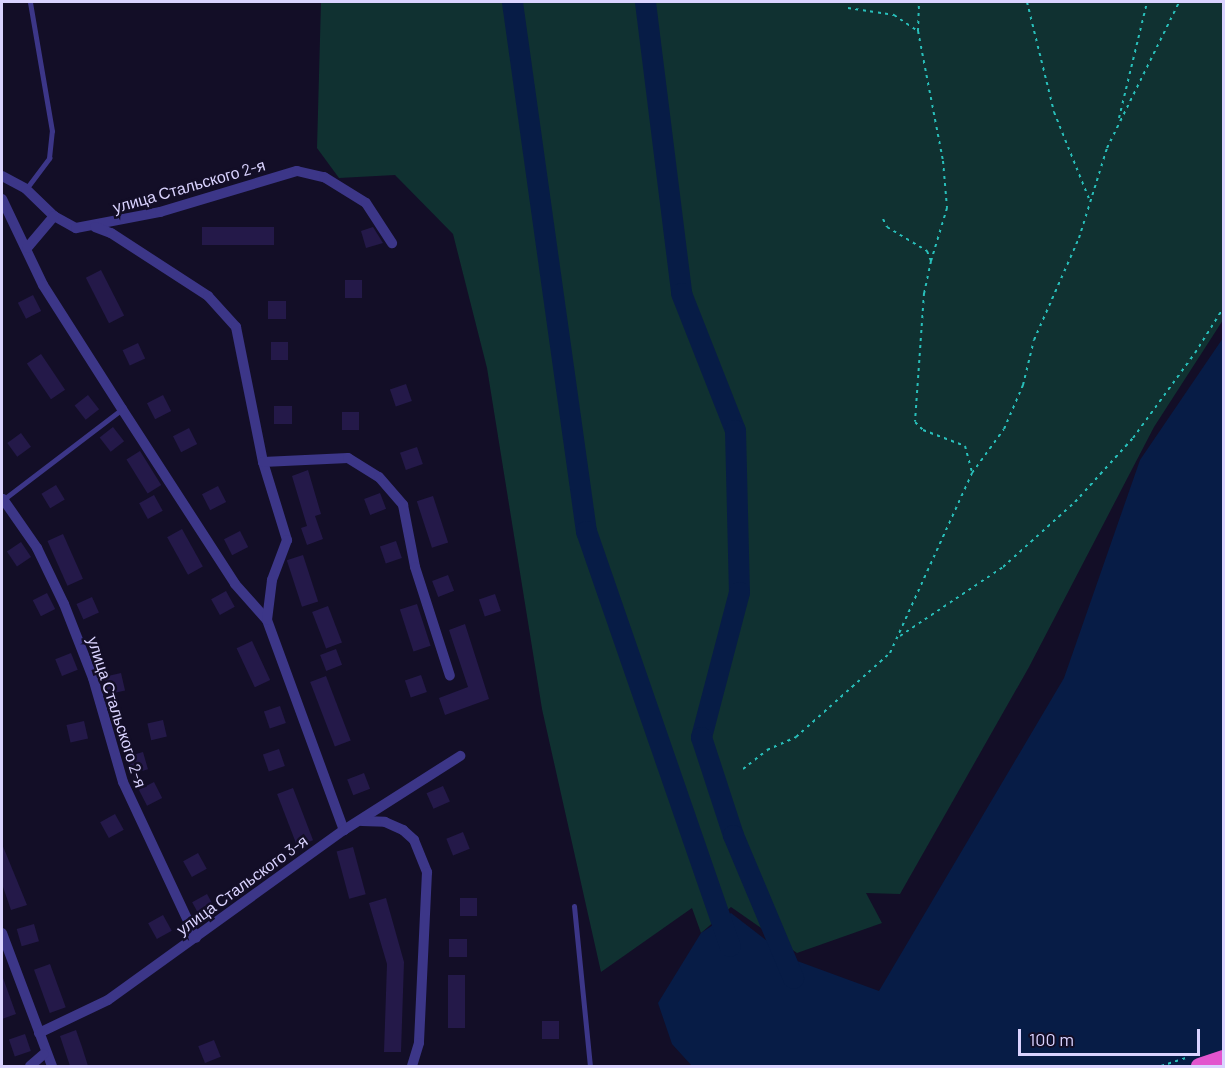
<!DOCTYPE html>
<html>
<head>
<meta charset="utf-8">
<style>
	body { margin:0 }
	#map { position:relative; width:1225px; height:1068px; overflow:hidden; background:#130e27; font-family:Barlow,sans-serif }
	div>[style] { position:absolute }
	[style*='--x'] { left:calc(var(--x)*1px); top:calc(var(--y)*1px); width:calc(var(--w)*1px); rotate:calc(var(--a)*1deg) }
	.green>* { inset:0; background:#103131 }
	.water>* { inset:0; background:#071c46 }
	.river>* { height:21px; margin:-10.5px; padding:0 10.5px; transform-origin:10.5px; border-radius:10.5px; background:#071c46 }
	.building>* { inset:0; background:#241949; transform-origin:0 0 }
	.path>* { height:2px; margin-top:-1px; transform-origin:0; background:repeating-linear-gradient(90deg,#28bfba 0 3px,transparent 0 7.5px) }
	.service>* { height:5px; margin:-2.5px; padding:0 2.5px; transform-origin:2.5px; border-radius:2.5px; background:#3c3688 }
	.minor>* { height:10px; margin:-5px; padding:0 5px; transform-origin:5px; border-radius:5px; background:#3c3688 }
	.trunk>* { height:16px; margin:-8px; padding:0 8px; transform-origin:8px; border-radius:8px; background:#e254ce }
	span { translate:-50% -50%; white-space:nowrap; text-align:center; line-height:1.15; -webkit-text-stroke:5px #130e27; paint-order:stroke }
	.street-label { font-size:16px; color:#dad3ff }
	.frame { position:absolute; inset:0; border:3px solid #dad3ff; pointer-events:none }
	.scale { position:absolute; left:1018px; top:1029px; width:182px; height:27px; box-sizing:border-box; border:3px solid #dad3ff; border-top:0; padding-left:8px; font-size:18px; line-height:21px; white-space:nowrap; color:#dad3ff; -webkit-text-stroke:4px #130e27; paint-order:stroke }
</style>
</head>
<body>
<div id="map">
	<div class="green">
		<i style="clip-path:polygon(321px 2px,1223px 2px,1223px 320px,1154px 427px,1029px 667px,900px 894px,866px 893px,882px 923px,797px 953px,731px 907px,701px 933px,692px 908px,601px 972px,542px 709px,487px 368px,453px 234px,395px 175px,339px 178px,317px 148px)"></i>
	</div>
	<div class="water">
		<i style="clip-path:polygon(1223px 338px,1223px 1066px,692px 1066px,672px 1044px,658px 1003px,701px 933px,731px 913px,789px 958px,879px 991px,1064px 678px,1140px 460px)"></i>
	</div>
	<div class="river">
		<i style="--x:512;--y:2;--w:534;--a:82.04"></i>
		<i style="--x:586;--y:531;--w:439;--a:70.9"></i>
		<i style="--x:645;--y:2;--w:293;--a:82.9"></i>
		<i style="--x:681;--y:293;--w:147;--a:68.5"></i>
		<i style="--x:735;--y:430;--w:162;--a:88.6"></i>
		<i style="--x:739;--y:592;--w:150;--a:104.7"></i>
		<i style="--x:701;--y:737;--w:103;--a:71.9"></i>
		<i style="--x:733;--y:835;--w:155;--a:67.2"></i>
	</div>
	<div class="building">
		<i style="left:274px;top:227px;width:18px;height:72px;rotate:90deg"></i>
		<i style="clip-path:polygon(373px 227px,383px 243px,366px 248px,361px 231px)"></i>
		<i style="left:101px;top:270px;width:51px;height:17px;rotate:63deg"></i>
		<i style="left:345px;top:280px;width:17px;height:18px"></i>
		<i style="left:33px;top:295px;width:18px;height:17px;rotate:63deg"></i>
		<i style="left:268px;top:301px;width:18px;height:18px"></i>
		<i style="left:271px;top:342px;width:17px;height:18px"></i>
		<i style="left:138px;top:343px;width:17px;height:17px;rotate:65deg"></i>
		<i style="left:41px;top:354px;width:43px;height:17px;rotate:56deg"></i>
		<i style="left:406px;top:384px;width:18px;height:17px;rotate:71deg"></i>
		<i style="left:88px;top:395px;width:18px;height:17px;rotate:52deg"></i>
		<i style="left:163px;top:395px;width:18px;height:18px;rotate:63deg"></i>
		<i style="left:274px;top:406px;width:18px;height:18px"></i>
		<i style="left:342px;top:412px;width:17px;height:18px"></i>
		<i style="left:113px;top:427px;width:18px;height:17px;rotate:52deg"></i>
		<i style="left:189px;top:428px;width:18px;height:18px;rotate:63deg"></i>
		<i style="left:21px;top:433px;width:17px;height:17px;rotate:54deg"></i>
		<i style="left:417px;top:447px;width:18px;height:18px;rotate:71deg"></i>
		<i style="left:140px;top:451px;width:40px;height:16px;rotate:58deg"></i>
		<i style="clip-path:polygon(308px 470px,321px 514px,315px 516px,323px 539px,307px 545px,301px 528px,307px 526px,292px 476px)"></i>
		<i style="left:56px;top:485px;width:17px;height:17px;rotate:59deg"></i>
		<i style="left:218px;top:486px;width:18px;height:18px;rotate:63deg"></i>
		<i style="left:380px;top:493px;width:17px;height:17px;rotate:69deg"></i>
		<i style="left:154px;top:495px;width:18px;height:17px;rotate:61deg"></i>
		<i style="left:433px;top:496px;width:49px;height:17px;rotate:72deg"></i>
		<i style="left:182px;top:529px;width:43px;height:17px;rotate:61deg"></i>
		<i style="left:240px;top:531px;width:18px;height:18px;rotate:63deg"></i>
		<i style="left:63px;top:534px;width:49px;height:17px;rotate:66deg"></i>
		<i style="left:396px;top:541px;width:18px;height:17px;rotate:71deg"></i>
		<i style="left:21px;top:542px;width:18px;height:17px;rotate:56deg"></i>
		<i style="left:303px;top:555px;width:49px;height:17px;rotate:72deg"></i>
		<i style="left:448px;top:575px;width:17px;height:17px;rotate:69deg"></i>
		<i style="left:226px;top:591px;width:18px;height:17px;rotate:61deg"></i>
		<i style="left:47px;top:593px;width:18px;height:16px;rotate:63deg"></i>
		<i style="left:495px;top:594px;width:18px;height:17px;rotate:71deg"></i>
		<i style="left:92px;top:597px;width:17px;height:17px;rotate:66deg"></i>
		<i style="left:417px;top:604px;width:44px;height:18px;rotate:72deg"></i>
		<i style="left:328px;top:606px;width:39px;height:17px;rotate:69deg"></i>
		<i style="clip-path:polygon(465px 624px,489px 699px,445px 715px,439px 698px,468px 687px,449px 630px)"></i>
		<i style="left:252px;top:641px;width:43px;height:17px;rotate:65deg"></i>
		<i style="left:336px;top:649px;width:17px;height:17px;rotate:69deg"></i>
		<i style="left:71px;top:653px;width:18px;height:17px;rotate:68deg"></i>
		<i style="left:121px;top:673px;width:18px;height:18px;rotate:77deg"></i>
		<i style="left:421px;top:675px;width:18px;height:17px;rotate:71deg"></i>
		<i style="left:326px;top:676px;width:69px;height:17px;rotate:69deg"></i>
		<i style="left:280px;top:706px;width:18px;height:17px;rotate:71deg"></i>
		<i style="left:163px;top:720px;width:17px;height:16px;rotate:77deg"></i>
		<i style="left:84px;top:721px;width:18px;height:18px;rotate:77deg"></i>
		<i style="left:279px;top:749px;width:18px;height:17px;rotate:71deg"></i>
		<i style="left:143px;top:752px;width:18px;height:16px;rotate:74deg"></i>
		<i style="left:364px;top:773px;width:17px;height:18px;rotate:69deg"></i>
		<i style="left:154px;top:782px;width:18px;height:17px;rotate:63deg"></i>
		<i style="left:443px;top:786px;width:17px;height:18px;rotate:66deg"></i>
		<i style="left:293px;top:788px;width:56px;height:17px;rotate:69deg"></i>
		<i style="left:115px;top:814px;width:18px;height:17px;rotate:61deg"></i>
		<i style="left:463px;top:832px;width:18px;height:18px;rotate:68deg"></i>
		<i style="clip-path:polygon(2px 844px,27px 905px,11px 910px,2px 884px)"></i>
		<i style="left:353px;top:847px;width:49px;height:17px;rotate:75deg"></i>
		<i style="left:198px;top:853px;width:18px;height:17px;rotate:61deg"></i>
		<i style="left:207px;top:894px;width:18px;height:17px;rotate:61deg"></i>
		<i style="clip-path:polygon(386px 898px,404px 962px,401px 1052px,384px 1052px,387px 964px,369px 903px)"></i>
		<i style="left:460px;top:898px;width:17px;height:18px"></i>
		<i style="left:163px;top:915px;width:18px;height:17px;rotate:61deg"></i>
		<i style="left:34px;top:924px;width:18px;height:18px;rotate:74deg"></i>
		<i style="left:449px;top:939px;width:18px;height:18px"></i>
		<i style="left:50px;top:964px;width:46px;height:17px;rotate:70deg"></i>
		<i style="left:448px;top:975px;width:17px;height:53px"></i>
		<i style="clip-path:polygon(3px 978px,16px 1014px,2px 1019px,2px 979px)"></i>
		<i style="left:542px;top:1021px;width:17px;height:18px"></i>
		<i style="clip-path:polygon(76px 1030px,82px 1047px,88px 1066px,70px 1066px,60px 1036px)"></i>
		<i style="left:25px;top:1034px;width:18px;height:17px;rotate:71deg"></i>
		<i style="left:214px;top:1040px;width:18px;height:17px;rotate:68deg"></i>
	</div>
	<div class="path">
		<i style="--x:1027;--y:2;--w:113;--a:76.2"></i>
		<i style="--x:1054;--y:112;--w:96;--a:68"></i>
		<i style="--x:848;--y:8;--w:47;--a:8.7"></i>
		<i style="--x:894;--y:15;--w:29;--a:34"></i>
		<i style="--x:918;--y:31;--w:132;--a:79.1"></i>
		<i style="--x:943;--y:161;--w:47;--a:85.1"></i>
		<i style="--x:947;--y:208;--w:55;--a:106.8"></i>
		<i style="--x:918;--y:31;--w:29;--a:-88"></i>
		<i style="--x:1119;--y:118;--w:119;--a:-76.4"></i>
		<i style="--x:883;--y:219;--w:9;--a:63"></i>
		<i style="--x:887;--y:227;--w:47;--a:31"></i>
		<i style="--x:927;--y:251;--w:11;--a:68"></i>
		<i style="--x:931;--y:261;--w:33;--a:102"></i>
		<i style="--x:924;--y:293;--w:129;--a:94"></i>
		<i style="--x:915;--y:422;--w:11;--a:45"></i>
		<i style="--x:923;--y:430;--w:45;--a:20.9"></i>
		<i style="--x:965;--y:446;--w:28;--a:75"></i>
		<i style="--x:900;--y:636;--w:124;--a:-33.8"></i>
		<i style="--x:1003;--y:567;--w:97;--a:-42.1"></i>
		<i style="--x:1075;--y:502;--w:86;--a:-47.8"></i>
		<i style="--x:1133;--y:438;--w:105;--a:-53.9"></i>
		<i style="--x:1195;--y:353;--w:54;--a:-57.8"></i>
		<i style="--x:743;--y:769;--w:31;--a:-38"></i>
		<i style="--x:767;--y:750;--w:32;--a:-24"></i>
		<i style="--x:796;--y:737;--w:126;--a:-41.8"></i>
		<i style="--x:890;--y:653;--w:198;--a:-65.5"></i>
		<i style="--x:972;--y:473;--w:54;--a:-54"></i>
		<i style="--x:1004;--y:429;--w:48;--a:-66.6"></i>
		<i style="--x:1023;--y:385;--w:46;--a:-76.3"></i>
		<i style="--x:1034;--y:340;--w:111;--a:-66.2"></i>
		<i style="--x:1079;--y:238;--w:94;--a:-72.7"></i>
		<i style="--x:1107;--y:148;--w:163;--a:-63.7"></i>
		<i style="--x:1161;--y:1066;--w:26;--a:-18"></i>
	</div>
	<div class="service">
		<i style="--x:26;--y:189;--w:39;--a:-53"></i>
		<i style="--x:49;--y:158;--w:27;--a:-84"></i>
		<i style="--x:52;--y:131;--w:131;--a:-99.7"></i>
		<i style="--x:4;--y:499;--w:148;--a:-37.3"></i>
		<i style="--x:574;--y:906;--w:161;--a:84.3"></i>
	</div>
	<div class="minor">
		<i style="--x:2;--y:176;--w:27;--a:28"></i>
		<i style="--x:26;--y:189;--w:39;--a:44"></i>
		<i style="--x:54;--y:216;--w:25;--a:29"></i>
		<i style="--x:76;--y:228;--w:86;--a:-10.8"></i>
		<i style="--x:160;--y:212;--w:143;--a:-16.7"></i>
		<i style="--x:297;--y:171;--w:28;--a:13"></i>
		<i style="--x:324;--y:177;--w:49;--a:31.8"></i>
		<i style="--x:366;--y:203;--w:48;--a:57"></i>
		<i style="--x:2;--y:199;--w:95;--a:64.5"></i>
		<i style="--x:43;--y:285;--w:147;--a:57.5"></i>
		<i style="--x:122;--y:409;--w:208;--a:57.1"></i>
		<i style="--x:235;--y:584;--w:48;--a:48.4"></i>
		<i style="--x:267;--y:620;--w:224;--a:69.9"></i>
		<i style="--x:95;--y:227;--w:17;--a:21"></i>
		<i style="--x:111;--y:233;--w:116;--a:33"></i>
		<i style="--x:208;--y:296;--w:42;--a:47.9"></i>
		<i style="--x:236;--y:327;--w:138;--a:78.7"></i>
		<i style="--x:263;--y:462;--w:82;--a:72.9"></i>
		<i style="--x:287;--y:540;--w:43;--a:110.6"></i>
		<i style="--x:272;--y:580;--w:40;--a:97.1"></i>
		<i style="--x:27;--y:248;--w:42;--a:-49.8"></i>
		<i style="--x:263;--y:462;--w:85;--a:-2.7"></i>
		<i style="--x:348;--y:458;--w:36;--a:32"></i>
		<i style="--x:379;--y:477;--w:37;--a:49"></i>
		<i style="--x:403;--y:505;--w:63;--a:79"></i>
		<i style="--x:415;--y:567;--w:114;--a:72.2"></i>
		<i style="--x:3;--y:499;--w:60;--a:55.2"></i>
		<i style="--x:37;--y:548;--w:62;--a:64.3"></i>
		<i style="--x:64;--y:604;--w:79;--a:68.6"></i>
		<i style="--x:93;--y:678;--w:108;--a:73.9"></i>
		<i style="--x:123;--y:782;--w:172;--a:64.9"></i>
		<i style="--x:362;--y:821;--w:23;--a:2"></i>
		<i style="--x:385;--y:822;--w:20;--a:24"></i>
		<i style="--x:403;--y:830;--w:15;--a:42"></i>
		<i style="--x:414;--y:840;--w:35;--a:68"></i>
		<i style="--x:427;--y:872;--w:171;--a:92.7"></i>
		<i style="--x:419;--y:1043;--w:24;--a:107"></i>
		<i style="--x:2;--y:933;--w:142;--a:69.4"></i>
		<i style="--x:39;--y:1033;--w:76;--a:-25.6"></i>
		<i style="--x:108;--y:1000;--w:291;--a:-35.8"></i>
		<i style="--x:344;--y:830;--w:138;--a:-32.5"></i>
		<i style="--x:30;--y:1066;--w:18;--a:-41"></i>
	</div>
	<div class="trunk">
		<i style="--x:1199;--y:1066;--w:26;--a:-18"></i>
	</div>
	<div class="street-label">
		<span style="left:189px;top:186px;rotate:-16deg">улица Стальского 2-я</span>
		<span style="left:117px;top:712px;rotate:72deg">улица Стальского 2-я</span>
		<span style="left:242px;top:885px;rotate:-36deg">улица Стальского 3-я</span>
	</div>
	<div class="frame"></div>
	<div class="scale">100 m</div>
</div>
</body>
</html>
